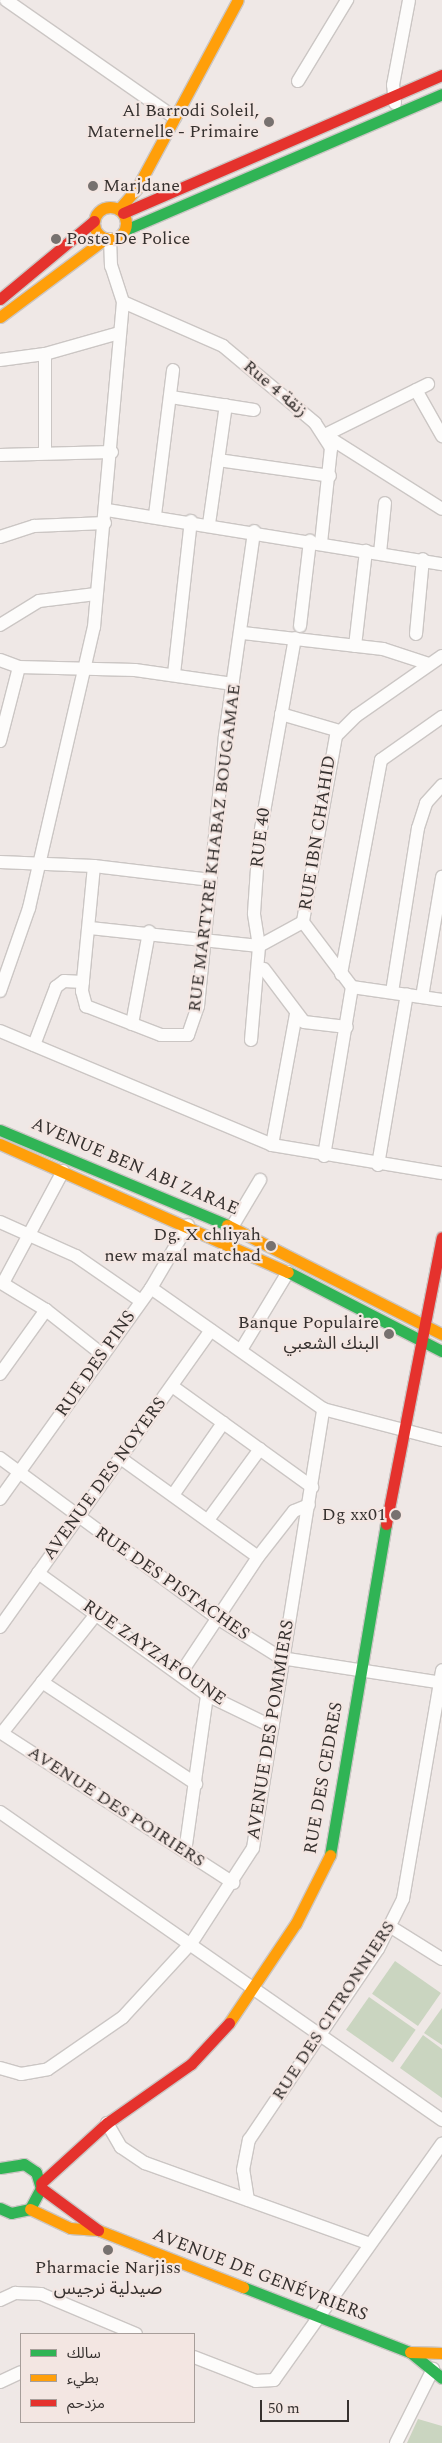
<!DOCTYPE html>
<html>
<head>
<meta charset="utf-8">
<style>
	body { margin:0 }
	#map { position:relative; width:442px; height:2443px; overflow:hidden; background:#efe8e6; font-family:Spectral,"Noto Sans Arabic",serif }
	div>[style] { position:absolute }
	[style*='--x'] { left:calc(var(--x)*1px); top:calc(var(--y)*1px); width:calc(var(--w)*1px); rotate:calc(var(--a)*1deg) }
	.green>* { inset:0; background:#cad5c0; transform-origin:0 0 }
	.roads { filter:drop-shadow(1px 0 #cbc6c4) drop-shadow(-1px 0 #cbc6c4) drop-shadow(0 1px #cbc6c4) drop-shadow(0 -1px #cbc6c4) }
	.street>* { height:12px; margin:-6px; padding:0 6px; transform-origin:6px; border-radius:6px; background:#fdfcfb }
	.fast>* { height:11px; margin:-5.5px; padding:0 5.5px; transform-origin:5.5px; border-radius:5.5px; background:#30b455 }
	.slow>* { height:11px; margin:-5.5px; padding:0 5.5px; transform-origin:5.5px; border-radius:5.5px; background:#ff9f0a }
	.slow>.ring { margin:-5.5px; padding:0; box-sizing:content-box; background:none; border:11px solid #ff9f0a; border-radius:50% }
	.jam>* { height:11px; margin:-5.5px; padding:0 5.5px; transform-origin:5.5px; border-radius:5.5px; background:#e5322d }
	.dots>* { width:14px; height:14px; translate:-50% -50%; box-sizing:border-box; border:2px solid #f3e6e2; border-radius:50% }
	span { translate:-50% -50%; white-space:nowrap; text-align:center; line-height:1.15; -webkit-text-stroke:4.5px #f3e6e2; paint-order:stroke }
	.poi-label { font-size:18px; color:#36312f }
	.right { translate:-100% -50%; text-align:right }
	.left { translate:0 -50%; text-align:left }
	.street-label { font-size:18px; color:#36312f }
	.legend { position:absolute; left:20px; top:2333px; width:175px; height:90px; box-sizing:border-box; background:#f3e6e2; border:1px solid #a79e9a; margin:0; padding:6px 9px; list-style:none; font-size:15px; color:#36312f }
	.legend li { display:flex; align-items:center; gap:10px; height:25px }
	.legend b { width:25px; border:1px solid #a79e9a }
	.scale { position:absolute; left:260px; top:2400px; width:89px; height:22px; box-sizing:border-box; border:2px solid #36312f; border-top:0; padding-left:6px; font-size:15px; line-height:18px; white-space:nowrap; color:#36312f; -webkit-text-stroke:4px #f3e6e2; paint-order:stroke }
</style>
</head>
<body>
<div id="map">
	<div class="green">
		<i style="left:395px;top:1961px;width:56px;height:40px;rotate:35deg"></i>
		<i style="left:369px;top:1997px;width:57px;height:40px;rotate:35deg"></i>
		<i style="clip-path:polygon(442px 2008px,442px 2045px,424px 2033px)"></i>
		<i style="clip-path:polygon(423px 2035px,442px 2049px,442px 2098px,400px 2068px)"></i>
		<i style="clip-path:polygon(418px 2419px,442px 2426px,442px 2443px,407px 2443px)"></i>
	</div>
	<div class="roads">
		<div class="street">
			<i style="--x:6;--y:0;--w:206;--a:34.9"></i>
			<i style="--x:298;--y:81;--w:95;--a:-58.8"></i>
			<i style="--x:395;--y:103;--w:18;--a:-96"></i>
			<i style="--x:393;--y:85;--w:86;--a:-79.3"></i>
			<i style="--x:123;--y:302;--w:109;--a:23.7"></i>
			<i style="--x:223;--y:346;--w:120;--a:39.9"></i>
			<i style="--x:315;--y:423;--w:30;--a:57"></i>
			<i style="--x:331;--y:448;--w:96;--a:96"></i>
			<i style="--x:0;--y:360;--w:45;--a:-7.6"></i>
			<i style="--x:45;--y:354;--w:77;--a:-15.8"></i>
			<i style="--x:416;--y:390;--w:53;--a:60.5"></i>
			<i style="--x:171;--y:397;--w:84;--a:8.9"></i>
			<i style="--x:325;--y:435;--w:138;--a:32.3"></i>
			<i style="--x:325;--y:435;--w:115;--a:-26.3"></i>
			<i style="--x:45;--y:452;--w:98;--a:-90"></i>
			<i style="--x:0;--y:455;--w:112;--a:-1.5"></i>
			<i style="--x:218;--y:460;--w:113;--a:8.1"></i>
			<i style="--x:107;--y:510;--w:339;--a:9.2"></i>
			<i style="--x:155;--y:515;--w:146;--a:-82.9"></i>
			<i style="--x:209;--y:524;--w:120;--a:-81.9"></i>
			<i style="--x:0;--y:537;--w:36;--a:-18"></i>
			<i style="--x:34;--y:526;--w:71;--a:-2.4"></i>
			<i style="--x:380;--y:553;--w:50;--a:-84.3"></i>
			<i style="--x:0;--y:625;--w:46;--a:-31.6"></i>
			<i style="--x:39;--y:601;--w:57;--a:-7"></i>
			<i style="--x:300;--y:626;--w:86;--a:-83.3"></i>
			<i style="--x:243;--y:633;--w:141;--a:6.5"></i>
			<i style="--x:383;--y:649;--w:48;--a:18.1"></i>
			<i style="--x:416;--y:634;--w:75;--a:-84.7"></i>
			<i style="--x:355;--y:646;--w:96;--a:-83.4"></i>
			<i style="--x:442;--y:656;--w:105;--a:145.1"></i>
			<i style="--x:356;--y:716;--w:28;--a:135"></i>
			<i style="--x:336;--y:736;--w:189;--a:100.1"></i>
			<i style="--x:303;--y:922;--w:81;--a:53"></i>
			<i style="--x:352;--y:987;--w:91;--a:8.2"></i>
			<i style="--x:0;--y:660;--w:20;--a:20"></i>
			<i style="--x:19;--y:667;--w:116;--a:1.5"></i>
			<i style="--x:135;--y:670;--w:99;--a:8.1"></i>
			<i style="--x:174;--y:674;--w:154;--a:-83.7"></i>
			<i style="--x:281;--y:714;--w:60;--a:16.3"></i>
			<i style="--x:0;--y:741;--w:76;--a:-75.6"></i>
			<i style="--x:0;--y:862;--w:94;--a:2.4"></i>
			<i style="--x:94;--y:866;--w:118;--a:6.8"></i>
			<i style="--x:94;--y:866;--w:126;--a:95.5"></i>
			<i style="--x:82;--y:991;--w:16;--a:75"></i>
			<i style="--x:86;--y:1006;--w:80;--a:21.1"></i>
			<i style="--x:161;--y:1035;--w:27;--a:0"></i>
			<i style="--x:188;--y:1035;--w:31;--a:-71"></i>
			<i style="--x:198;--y:1006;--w:271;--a:-84.3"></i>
			<i style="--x:225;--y:736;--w:207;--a:-81.9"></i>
			<i style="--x:90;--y:928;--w:170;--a:6.1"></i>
			<i style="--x:259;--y:946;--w:50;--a:-28.6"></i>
			<i style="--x:264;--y:969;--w:66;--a:53"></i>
			<i style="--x:304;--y:1022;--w:43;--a:6.6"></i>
			<i style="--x:341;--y:974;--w:218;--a:-79.4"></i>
			<i style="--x:381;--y:760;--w:75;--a:-35.2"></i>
			<i style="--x:0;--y:991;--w:88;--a:-70.7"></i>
			<i style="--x:29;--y:908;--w:288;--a:-77"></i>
			<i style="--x:94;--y:627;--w:326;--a:-84.9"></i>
			<i style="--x:123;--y:302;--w:38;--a:-108"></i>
			<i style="--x:111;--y:266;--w:27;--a:-92"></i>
			<i style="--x:392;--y:992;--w:166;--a:-81"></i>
			<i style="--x:418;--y:828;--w:26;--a:-72"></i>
			<i style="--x:426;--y:803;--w:24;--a:-48"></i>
			<i style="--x:422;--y:997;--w:122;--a:-80.5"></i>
			<i style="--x:132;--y:1024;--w:94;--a:-79.5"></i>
			<i style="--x:0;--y:1031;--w:295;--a:22.7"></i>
			<i style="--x:272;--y:1145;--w:172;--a:9.4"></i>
			<i style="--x:251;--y:1040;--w:94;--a:-85.1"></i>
			<i style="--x:259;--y:946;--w:33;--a:-99"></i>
			<i style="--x:254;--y:913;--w:73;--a:-86.1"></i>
			<i style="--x:259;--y:840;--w:205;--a:-79.9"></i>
			<i style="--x:34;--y:1045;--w:62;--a:-69.2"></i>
			<i style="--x:56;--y:987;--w:10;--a:-37"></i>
			<i style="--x:64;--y:981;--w:19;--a:3"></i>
			<i style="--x:272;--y:1145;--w:133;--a:-79.6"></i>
			<i style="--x:324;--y:1156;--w:171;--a:-80.6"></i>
			<i style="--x:378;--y:1165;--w:173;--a:-80.4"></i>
			<i style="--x:0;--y:1222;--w:83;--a:24.1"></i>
			<i style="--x:76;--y:1256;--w:79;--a:34.7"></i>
			<i style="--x:232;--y:1227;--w:55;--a:-59.2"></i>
			<i style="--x:0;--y:1282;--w:54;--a:31.3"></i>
			<i style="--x:46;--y:1310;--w:73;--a:38.3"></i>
			<i style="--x:3;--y:1283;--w:127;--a:-61.8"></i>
			<i style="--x:151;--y:1288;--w:210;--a:35.1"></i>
			<i style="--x:323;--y:1409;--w:123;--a:14.6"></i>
			<i style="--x:241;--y:1350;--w:91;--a:-58.9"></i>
			<i style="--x:0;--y:1374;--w:79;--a:-54.3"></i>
			<i style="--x:172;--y:1386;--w:173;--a:35.8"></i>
			<i style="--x:119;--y:1457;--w:171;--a:35.7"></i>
			<i style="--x:0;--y:1458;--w:270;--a:36.4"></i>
			<i style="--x:217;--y:1618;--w:75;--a:32"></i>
			<i style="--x:281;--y:1658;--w:163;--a:8.8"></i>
			<i style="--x:173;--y:1495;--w:88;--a:-55.2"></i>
			<i style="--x:0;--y:1499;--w:259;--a:-54.4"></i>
			<i style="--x:151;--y:1288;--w:73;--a:-59.6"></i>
			<i style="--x:208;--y:1520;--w:88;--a:-53.8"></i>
			<i style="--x:38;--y:1573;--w:208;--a:35.8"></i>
			<i style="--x:207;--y:1695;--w:73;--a:25.9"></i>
			<i style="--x:0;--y:1627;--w:364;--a:-54.6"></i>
			<i style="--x:181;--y:1673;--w:139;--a:-56.4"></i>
			<i style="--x:258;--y:1557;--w:58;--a:-52"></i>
			<i style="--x:294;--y:1511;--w:16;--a:-22"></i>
			<i style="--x:42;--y:1682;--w:185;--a:33.5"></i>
			<i style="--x:0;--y:1732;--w:278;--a:32.9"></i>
			<i style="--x:2;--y:1733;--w:153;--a:-51.6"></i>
			<i style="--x:0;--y:1812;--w:539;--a:34.87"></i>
			<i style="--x:185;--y:1852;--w:159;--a:-82"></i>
			<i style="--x:391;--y:1927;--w:60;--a:32.1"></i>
			<i style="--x:0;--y:2068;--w:22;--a:16"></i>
			<i style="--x:21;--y:2074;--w:27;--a:-10"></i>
			<i style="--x:48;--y:2069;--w:91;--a:-34.7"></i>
			<i style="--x:123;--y:2017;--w:102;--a:-47.4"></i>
			<i style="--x:192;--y:1942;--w:112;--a:-57"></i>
			<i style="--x:253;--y:1848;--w:445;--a:-80.9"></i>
			<i style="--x:107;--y:2123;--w:28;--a:60"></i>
			<i style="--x:121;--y:2147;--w:29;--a:34"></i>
			<i style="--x:145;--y:2163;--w:239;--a:19.8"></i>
			<i style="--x:248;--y:2200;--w:30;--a:-99"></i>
			<i style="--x:243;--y:2170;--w:31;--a:-79"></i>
			<i style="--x:249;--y:2140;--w:230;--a:-56"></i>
			<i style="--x:378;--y:1949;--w:56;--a:-63.4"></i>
			<i style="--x:403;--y:1899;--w:232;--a:-80.3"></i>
			<i style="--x:0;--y:2300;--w:17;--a:-25"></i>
			<i style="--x:15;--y:2293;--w:26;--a:2"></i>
			<i style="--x:41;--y:2294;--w:103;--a:22.8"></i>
			<i style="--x:194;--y:2357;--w:66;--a:21.2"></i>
			<i style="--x:256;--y:2381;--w:18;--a:-3"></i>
			<i style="--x:274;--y:2380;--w:290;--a:-54.6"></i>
			<i style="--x:0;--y:2382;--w:23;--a:-25"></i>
			<i style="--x:396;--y:2443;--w:83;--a:-63.4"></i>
		</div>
		<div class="fast">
			<i style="--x:125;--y:230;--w:345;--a:-23.2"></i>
			<i style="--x:0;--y:1130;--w:246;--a:22.7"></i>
			<i style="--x:288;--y:1272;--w:173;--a:27.2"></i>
			<i style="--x:330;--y:1855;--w:336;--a:-80.4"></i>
			<i style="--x:0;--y:2168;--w:24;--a:-9"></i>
			<i style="--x:24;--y:2164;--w:14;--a:34"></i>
			<i style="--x:36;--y:2172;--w:17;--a:73"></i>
			<i style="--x:41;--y:2188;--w:24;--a:118"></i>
			<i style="--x:30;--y:2209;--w:19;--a:168"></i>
			<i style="--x:11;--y:2213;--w:12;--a:-156"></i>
			<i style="--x:243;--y:2287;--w:179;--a:21.3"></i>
			<i style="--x:410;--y:2352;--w:41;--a:39.1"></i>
		</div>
		<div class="slow">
			<i class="ring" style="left:94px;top:207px;width:21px;height:21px"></i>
			<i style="--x:119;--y:209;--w:28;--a:-49"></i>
			<i style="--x:137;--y:188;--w:213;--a:-61.8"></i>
			<i style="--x:0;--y:317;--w:132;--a:-36.7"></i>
			<i style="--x:0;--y:1144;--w:315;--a:24"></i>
			<i style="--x:227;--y:1225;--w:241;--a:26.9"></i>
			<i style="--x:229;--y:2023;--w:120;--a:-56.2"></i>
			<i style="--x:296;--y:1923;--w:76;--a:-63.4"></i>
			<i style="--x:30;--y:2209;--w:44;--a:25.4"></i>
			<i style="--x:70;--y:2228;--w:28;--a:4"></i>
			<i style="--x:98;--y:2230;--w:156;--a:21.5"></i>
			<i style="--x:410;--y:2352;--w:32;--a:2"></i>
		</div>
		<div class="jam">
			<i style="--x:123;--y:213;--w:348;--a:-23.4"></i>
			<i style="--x:0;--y:299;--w:122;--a:-39.7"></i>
			<i style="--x:386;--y:1524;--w:292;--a:-79"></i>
			<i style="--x:41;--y:2183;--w:89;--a:-42.3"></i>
			<i style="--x:107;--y:2123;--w:103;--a:-35.1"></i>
			<i style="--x:191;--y:2064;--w:56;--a:-47.2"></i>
			<i style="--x:41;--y:2188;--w:71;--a:36.4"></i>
		</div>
	</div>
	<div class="dots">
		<i style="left:269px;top:122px;background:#77716f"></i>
		<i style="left:93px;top:186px;background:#77716f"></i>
		<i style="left:56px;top:239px;background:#77716f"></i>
		<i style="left:271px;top:1246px;background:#77716f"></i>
		<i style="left:389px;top:1334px;background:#77716f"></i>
		<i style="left:396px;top:1515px;background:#77716f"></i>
		<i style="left:108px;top:2250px;background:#77716f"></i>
	</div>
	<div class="poi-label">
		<span class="right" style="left:259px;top:122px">Al Barrodi Soleil,<br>Maternelle - Primaire</span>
		<span class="left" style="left:103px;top:186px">Marjdane</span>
		<span class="left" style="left:66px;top:239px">Poste De Police</span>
		<span class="right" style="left:261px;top:1246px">Dg. X chliyah<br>new mazal matchad</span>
		<span class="right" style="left:379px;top:1334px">Banque Populaire<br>البنك الشعبي</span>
		<span class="right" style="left:386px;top:1515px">Dg xx01</span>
		<span style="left:108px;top:2279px">Pharmacie Narjiss<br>صيدلية نرجيس</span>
	</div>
	<div class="street-label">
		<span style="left:275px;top:389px;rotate:40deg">Rue 4 زنقة</span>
		<span style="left:318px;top:833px;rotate:-81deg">RUE IBN CHAHID</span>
		<span style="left:261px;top:838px;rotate:-83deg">RUE 40</span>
		<span style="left:215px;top:848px;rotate:-83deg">RUE MARTYRE KHABAZ BOUGAMAE</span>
		<span style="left:135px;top:1167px;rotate:23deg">AVENUE BEN ABI ZARAE</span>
		<span style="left:96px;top:1364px;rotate:-55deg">RUE DES PINS</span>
		<span style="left:105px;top:1479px;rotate:-54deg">AVENUE DES NOYERS</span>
		<span style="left:172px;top:1584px;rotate:35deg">RUE DES PISTACHES</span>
		<span style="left:154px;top:1653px;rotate:35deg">RUE ZAYZAFOUNE</span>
		<span style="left:271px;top:1730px;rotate:-81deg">AVENUE DES POMMIERS</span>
		<span style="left:324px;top:1778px;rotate:-80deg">RUE DES CEDRES</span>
		<span style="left:116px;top:1807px;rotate:33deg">AVENUE DES POIRIERS</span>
		<span style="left:334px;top:2011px;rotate:-57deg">RUE DES CITRONNIERS</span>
		<span style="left:260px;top:2275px;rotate:21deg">AVENUE DE GENÉVRIERS</span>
	</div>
	<ul class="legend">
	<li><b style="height:6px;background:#30b455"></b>سالك</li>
	<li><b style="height:6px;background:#ff9f0a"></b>بطيء</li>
	<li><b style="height:6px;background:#e5322d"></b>مزدحم</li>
	</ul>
	<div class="scale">50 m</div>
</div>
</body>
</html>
